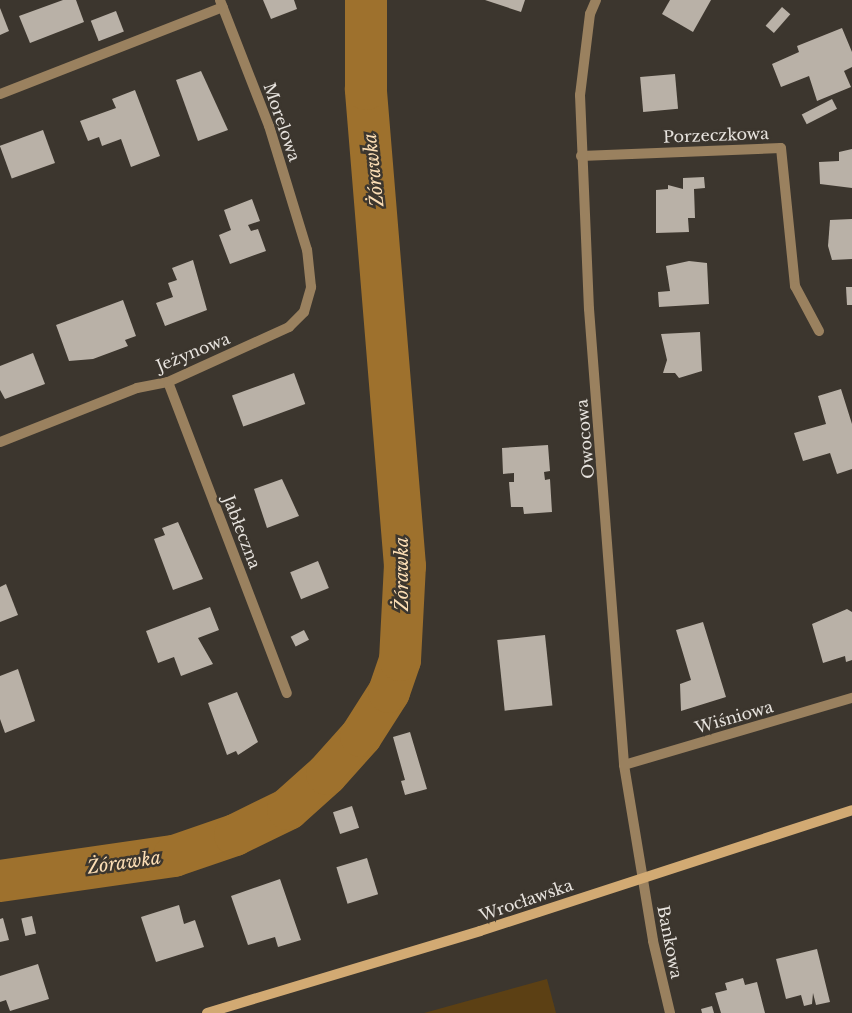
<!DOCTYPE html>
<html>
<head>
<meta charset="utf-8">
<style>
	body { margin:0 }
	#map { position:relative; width:852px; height:1013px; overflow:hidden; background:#3c362e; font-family:"Libre Baskerville",serif }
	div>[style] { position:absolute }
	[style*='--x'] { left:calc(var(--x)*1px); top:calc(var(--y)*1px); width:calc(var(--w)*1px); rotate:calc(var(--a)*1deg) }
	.green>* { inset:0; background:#5c4014 }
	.river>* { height:42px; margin:-21px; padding:0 21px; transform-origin:21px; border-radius:21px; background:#9e712d }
	.building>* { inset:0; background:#b9b1a7; transform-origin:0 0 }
	.lane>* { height:10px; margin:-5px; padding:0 5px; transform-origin:5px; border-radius:5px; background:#9a815f }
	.street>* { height:10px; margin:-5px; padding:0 5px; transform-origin:5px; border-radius:5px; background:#9a815f }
	.secondary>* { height:10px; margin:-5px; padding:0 5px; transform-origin:5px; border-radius:5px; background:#d2aa73 }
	span { translate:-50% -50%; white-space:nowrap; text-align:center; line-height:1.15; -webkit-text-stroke:5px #3c362e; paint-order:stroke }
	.street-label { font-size:16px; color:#e7e3de }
	.water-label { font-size:18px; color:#fcdeb5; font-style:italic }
</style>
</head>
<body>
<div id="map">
	<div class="green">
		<i style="clip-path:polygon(547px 979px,556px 1013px,424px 1013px)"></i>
	</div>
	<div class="river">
		<i style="--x:0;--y:881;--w:176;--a:-8.2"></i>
		<i style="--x:174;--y:856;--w:65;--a:-19"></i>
		<i style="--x:235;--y:835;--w:59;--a:-26.1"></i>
		<i style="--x:288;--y:809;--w:52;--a:-41.9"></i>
		<i style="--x:327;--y:774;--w:51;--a:-48.2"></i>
		<i style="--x:361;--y:736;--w:52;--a:-57.5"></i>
		<i style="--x:389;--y:692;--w:34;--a:-71"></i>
		<i style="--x:400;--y:660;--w:94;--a:-87"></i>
		<i style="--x:405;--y:566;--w:479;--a:-94.7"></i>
		<i style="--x:366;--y:89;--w:89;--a:-90"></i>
	</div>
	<div class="building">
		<i style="clip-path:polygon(63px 0,76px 0,84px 22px,30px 43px,19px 16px)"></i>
		<i style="clip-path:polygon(263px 0,294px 0,297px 9px,271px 19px)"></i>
		<i style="clip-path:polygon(485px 0,525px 0,521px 12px)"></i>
		<i style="clip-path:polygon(670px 0,711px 0,693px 32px,662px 14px)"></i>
		<i style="left:782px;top:7px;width:11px;height:25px;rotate:41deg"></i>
		<i style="clip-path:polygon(0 8px,9px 31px,0 35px)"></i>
		<i style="left:116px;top:11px;width:22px;height:27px;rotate:69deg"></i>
		<i style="clip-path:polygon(842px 28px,852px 52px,852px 67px,844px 71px,851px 87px,817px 101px,809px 76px,781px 87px,772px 64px,799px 52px,797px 46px)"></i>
		<i style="clip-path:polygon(201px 71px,228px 130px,198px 141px,176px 80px)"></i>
		<i style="left:675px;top:74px;width:35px;height:35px;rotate:85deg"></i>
		<i style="clip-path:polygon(135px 90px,160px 156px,131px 167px,121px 139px,102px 146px,99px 137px,88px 141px,80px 121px,116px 108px,112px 99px)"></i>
		<i style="left:832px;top:99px;width:11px;height:34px;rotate:63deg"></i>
		<i style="left:43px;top:130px;width:35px;height:46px;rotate:70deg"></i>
		<i style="clip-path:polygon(852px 149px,852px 188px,820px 184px,819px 162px,839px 161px,839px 152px)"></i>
		<i style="clip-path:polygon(704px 177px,705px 188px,694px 189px,695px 218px,688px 218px,689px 232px,656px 233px,656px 190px,668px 189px,668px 185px,683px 189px,683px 178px)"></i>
		<i style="clip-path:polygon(252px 199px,260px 221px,248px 225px,251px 231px,258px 229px,266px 251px,230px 264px,219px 235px,231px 230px,224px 210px)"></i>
		<i style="clip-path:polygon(852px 219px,852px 259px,832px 260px,828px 246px,830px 220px)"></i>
		<i style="clip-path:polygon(193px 260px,207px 310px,165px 326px,156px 303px,173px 297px,168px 283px,177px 280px,172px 268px)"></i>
		<i style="clip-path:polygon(689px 261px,707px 263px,709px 304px,659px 307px,658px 292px,670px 291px,666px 266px)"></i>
		<i style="clip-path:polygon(846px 287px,852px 287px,852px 305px,847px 305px)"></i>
		<i style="clip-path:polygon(123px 300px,136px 336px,125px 340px,128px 346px,93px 359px,69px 361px,56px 325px)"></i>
		<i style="clip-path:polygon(700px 332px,702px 371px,679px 378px,675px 373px,663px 373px,667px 360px,661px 334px)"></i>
		<i style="clip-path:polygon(33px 353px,45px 384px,5px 399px,0 390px,0 366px)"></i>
		<i style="left:294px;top:373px;width:33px;height:66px;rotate:70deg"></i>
		<i style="clip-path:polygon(841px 389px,852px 424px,852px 469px,837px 474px,830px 453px,803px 461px,794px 433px,826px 424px,818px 396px)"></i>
		<i style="clip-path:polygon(548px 445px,550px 471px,544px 472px,545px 480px,550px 479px,552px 512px,524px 514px,523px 507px,511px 507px,509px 482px,514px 482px,514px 473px,503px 474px,502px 448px)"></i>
		<i style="clip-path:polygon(282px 479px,299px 516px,267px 528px,254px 489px)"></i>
		<i style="clip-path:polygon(178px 522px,203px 579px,173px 590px,154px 539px,165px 535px,162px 528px)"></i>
		<i style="left:318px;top:561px;width:29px;height:30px;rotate:68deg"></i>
		<i style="clip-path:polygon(6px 584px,18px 615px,0 622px,0 587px)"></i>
		<i style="clip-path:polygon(210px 607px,219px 630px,198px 638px,213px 664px,181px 676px,174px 657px,158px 663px,146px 631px)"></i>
		<i style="clip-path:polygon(847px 609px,852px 612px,852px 660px,846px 662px,845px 656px,823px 663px,812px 624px)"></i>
		<i style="clip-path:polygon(703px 622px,726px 697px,681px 711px,680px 684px,691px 680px,676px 630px)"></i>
		<i style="left:304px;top:630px;width:11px;height:15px;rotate:63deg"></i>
		<i style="left:545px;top:635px;width:71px;height:48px;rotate:84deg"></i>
		<i style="clip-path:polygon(18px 669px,35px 721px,5px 733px,0 719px,0 676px)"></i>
		<i style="clip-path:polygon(237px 692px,258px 742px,238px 755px,236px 751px,227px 755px,208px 703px)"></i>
		<i style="clip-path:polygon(410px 732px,427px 789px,405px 795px,401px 781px,405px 780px,393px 737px)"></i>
		<i style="left:352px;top:806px;width:23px;height:20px;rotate:72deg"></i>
		<i style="left:367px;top:858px;width:38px;height:32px;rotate:73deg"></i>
		<i style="clip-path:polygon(280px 879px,301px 940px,278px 947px,275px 937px,248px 945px,231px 896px)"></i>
		<i style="clip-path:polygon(179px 905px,184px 924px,195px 920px,204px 947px,156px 962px,141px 917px)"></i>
		<i style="left:32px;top:916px;width:18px;height:11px;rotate:77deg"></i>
		<i style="clip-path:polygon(3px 918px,9px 940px,0 942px,0 919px)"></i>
		<i style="clip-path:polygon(817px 949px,830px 1002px,816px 1005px,813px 993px,812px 1004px,804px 1006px,801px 995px,786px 999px,776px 959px)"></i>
		<i style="clip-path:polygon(38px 964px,49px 999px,10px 1011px,6px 1000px,0 1002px,0 976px)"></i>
		<i style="clip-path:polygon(743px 978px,745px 985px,757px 982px,765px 1013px,721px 1013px,715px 993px,727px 990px,725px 983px)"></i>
		<i style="clip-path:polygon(712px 1006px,714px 1013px,702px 1013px,701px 1009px)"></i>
	</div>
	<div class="lane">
		<i style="--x:581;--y:156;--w:200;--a:-2.3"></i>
		<i style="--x:781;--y:148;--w:139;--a:84.2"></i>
		<i style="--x:795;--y:286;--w:51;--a:61.9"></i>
	</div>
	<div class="street">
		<i style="--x:596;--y:0;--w:15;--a:113"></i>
		<i style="--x:590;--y:14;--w:82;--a:97"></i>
		<i style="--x:580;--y:95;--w:214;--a:87.6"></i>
		<i style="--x:589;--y:309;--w:457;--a:85.6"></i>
		<i style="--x:624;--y:765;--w:178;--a:80.6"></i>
		<i style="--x:653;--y:941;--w:74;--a:76.7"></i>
		<i style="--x:0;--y:94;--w:239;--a:-21.3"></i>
		<i style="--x:168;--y:382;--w:333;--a:69.1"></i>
		<i style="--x:0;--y:442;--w:147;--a:-21.5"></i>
		<i style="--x:137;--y:388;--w:32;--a:-11"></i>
		<i style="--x:168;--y:382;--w:133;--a:-24.4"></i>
		<i style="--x:289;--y:327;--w:21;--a:-45"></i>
		<i style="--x:304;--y:312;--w:26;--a:-74"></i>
		<i style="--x:311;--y:287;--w:37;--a:-96"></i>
		<i style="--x:307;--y:250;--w:130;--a:-107"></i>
		<i style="--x:269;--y:126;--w:135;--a:-111.3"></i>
		<i style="--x:624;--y:765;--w:238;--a:-16.4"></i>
	</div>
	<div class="secondary">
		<i style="--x:207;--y:1013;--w:285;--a:-16.7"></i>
		<i style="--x:480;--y:931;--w:391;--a:-18"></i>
	</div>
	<div class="street-label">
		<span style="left:282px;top:122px;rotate:71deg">Morelowa</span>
		<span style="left:716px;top:135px;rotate:-2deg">Porzeczkowa</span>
		<span style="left:193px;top:352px;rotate:-22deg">Jeżynowa</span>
		<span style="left:585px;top:439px;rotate:-95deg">Owocowa</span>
		<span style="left:242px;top:532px;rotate:69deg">Jabłeczna</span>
		<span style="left:734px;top:717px;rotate:-16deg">Wiśniowa</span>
		<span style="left:526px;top:900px;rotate:-19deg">Wrocławska</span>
		<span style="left:670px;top:942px;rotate:79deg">Bankowa</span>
	</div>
	<div class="water-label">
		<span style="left:374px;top:170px;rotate:-96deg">Żórawka</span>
		<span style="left:402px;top:574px;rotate:-90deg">Żórawka</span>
		<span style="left:124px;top:863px;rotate:-8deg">Żórawka</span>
	</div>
</div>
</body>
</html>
